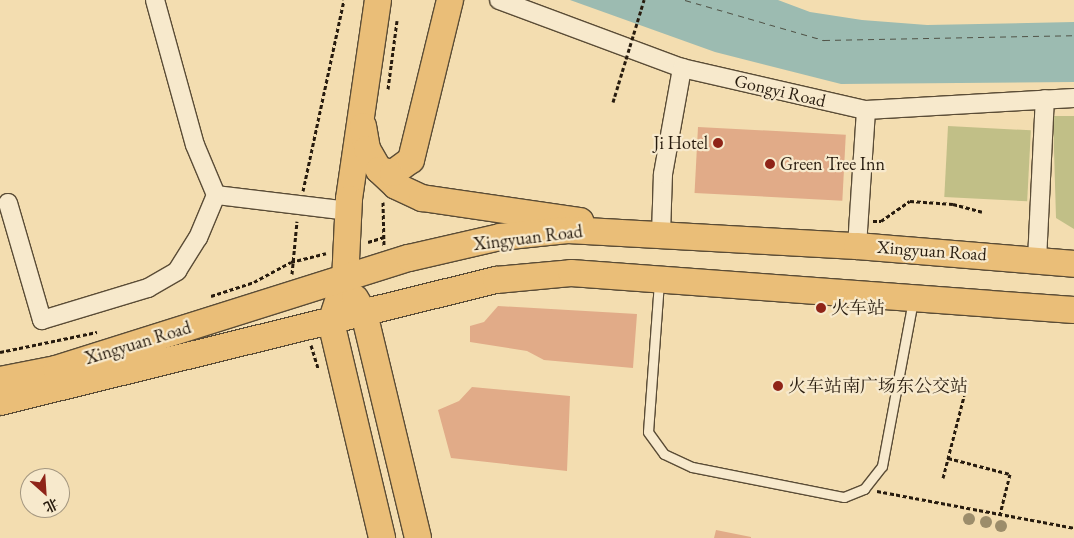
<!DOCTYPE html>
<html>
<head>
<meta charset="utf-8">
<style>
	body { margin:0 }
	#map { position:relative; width:1074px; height:538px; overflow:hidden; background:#f3ddb0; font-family:"EB Garamond","Noto Serif SC",serif }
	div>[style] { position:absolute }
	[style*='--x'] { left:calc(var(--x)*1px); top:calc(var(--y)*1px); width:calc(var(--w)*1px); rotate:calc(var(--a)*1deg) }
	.green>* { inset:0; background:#c1bf87; transform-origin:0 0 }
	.water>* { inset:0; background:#9cbbb1 }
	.ferry>* { height:1px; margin-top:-0.5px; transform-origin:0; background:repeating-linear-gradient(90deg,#505347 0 6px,transparent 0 11px) }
	.building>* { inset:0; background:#e1ab88; transform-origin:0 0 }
	.path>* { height:3px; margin-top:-1.5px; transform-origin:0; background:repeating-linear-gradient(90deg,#271b0e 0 4px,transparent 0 6.5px) }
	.roads { filter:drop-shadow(1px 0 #5a4c36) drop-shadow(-1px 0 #5a4c36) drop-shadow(0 1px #5a4c36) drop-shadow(0 -1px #5a4c36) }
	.lane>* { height:9px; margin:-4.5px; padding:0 4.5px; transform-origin:4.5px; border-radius:4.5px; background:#f7e9cc }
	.street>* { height:18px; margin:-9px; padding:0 9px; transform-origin:9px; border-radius:9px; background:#f7e9cc }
	.primary>* { height:26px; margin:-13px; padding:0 13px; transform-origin:13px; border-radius:13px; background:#eabe78 }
	.path-bridge>* { height:3px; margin-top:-1.5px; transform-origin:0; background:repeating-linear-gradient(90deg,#271b0e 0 4px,transparent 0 6.5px) }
	.trees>* { width:12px; height:12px; margin:-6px; border-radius:50%; background:#9c8d6b }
	.dots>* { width:14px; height:14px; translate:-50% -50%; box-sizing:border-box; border:2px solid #f7e9cc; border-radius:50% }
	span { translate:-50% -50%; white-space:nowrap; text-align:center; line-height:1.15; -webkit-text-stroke:4.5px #f7e9cc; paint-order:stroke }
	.street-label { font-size:18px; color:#271b0e }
	.poi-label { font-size:18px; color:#271b0e }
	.right { translate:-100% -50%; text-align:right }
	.left { translate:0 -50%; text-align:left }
	.north { position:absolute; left:20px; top:468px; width:50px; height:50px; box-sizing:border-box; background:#f7e9cc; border:1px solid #a49780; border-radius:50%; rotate:154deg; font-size:14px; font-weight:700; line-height:20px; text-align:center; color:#271b0e }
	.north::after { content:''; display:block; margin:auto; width:18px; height:22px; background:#8f2418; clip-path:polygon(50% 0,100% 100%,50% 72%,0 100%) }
</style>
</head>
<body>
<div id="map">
	<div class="green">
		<i style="clip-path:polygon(1053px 116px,1074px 116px,1074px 229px,1056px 218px)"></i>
		<i style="left:948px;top:126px;width:83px;height:71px;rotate:3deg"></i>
	</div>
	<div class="water">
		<i style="clip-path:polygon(570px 0,778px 0,810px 12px,862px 20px,927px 25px,1074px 22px,1074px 82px,841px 84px,715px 52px)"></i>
	</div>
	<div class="ferry">
		<i style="--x:685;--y:0;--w:145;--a:16.1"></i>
		<i style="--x:824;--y:40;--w:250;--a:-1.1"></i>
	</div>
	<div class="building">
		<i style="left:698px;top:127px;width:148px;height:66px;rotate:3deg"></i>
		<i style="clip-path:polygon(498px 306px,637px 314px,633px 368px,544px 360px,527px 351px,470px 342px,470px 326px,484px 322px)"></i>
		<i style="clip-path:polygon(472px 387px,570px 396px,567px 471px,451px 458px,438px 410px,459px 401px)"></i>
		<i style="clip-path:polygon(716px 530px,751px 537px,751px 538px,714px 538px)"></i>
	</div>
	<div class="path">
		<i style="--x:388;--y:89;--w:69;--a:-82.5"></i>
		<i style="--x:303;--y:191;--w:195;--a:-77.9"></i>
		<i style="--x:383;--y:202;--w:44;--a:88.7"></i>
		<i style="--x:873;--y:221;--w:8;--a:0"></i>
		<i style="--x:881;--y:221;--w:35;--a:-35"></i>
		<i style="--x:910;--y:201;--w:43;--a:4"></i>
		<i style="--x:953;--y:204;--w:30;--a:15"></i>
		<i style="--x:368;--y:242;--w:17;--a:-17"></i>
		<i style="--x:292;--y:274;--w:53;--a:-84.6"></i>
		<i style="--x:211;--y:296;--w:45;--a:-18"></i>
		<i style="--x:254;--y:282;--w:42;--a:-28.4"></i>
		<i style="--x:291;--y:262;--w:36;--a:-14"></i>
		<i style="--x:311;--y:345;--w:24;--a:73"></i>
		<i style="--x:0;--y:352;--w:99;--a:-11.7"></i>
		<i style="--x:948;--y:458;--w:64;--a:14.5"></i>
		<i style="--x:1010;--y:474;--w:41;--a:104"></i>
		<i style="--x:943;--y:478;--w:85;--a:-75.6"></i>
		<i style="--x:877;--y:491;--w:200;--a:10.6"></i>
	</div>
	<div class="roads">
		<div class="lane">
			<i style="--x:659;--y:282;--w:150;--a:94.2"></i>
			<i style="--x:648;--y:432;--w:27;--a:54"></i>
			<i style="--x:664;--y:454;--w:31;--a:25"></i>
			<i style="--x:692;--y:467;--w:155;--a:11.2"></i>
			<i style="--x:844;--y:497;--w:22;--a:-22"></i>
			<i style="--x:864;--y:489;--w:29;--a:-52"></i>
			<i style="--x:882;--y:466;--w:168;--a:-79.4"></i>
		</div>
		<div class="street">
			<i style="--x:155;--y:0;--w:150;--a:74.6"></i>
			<i style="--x:195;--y:145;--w:54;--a:67.2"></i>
			<i style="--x:216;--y:195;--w:133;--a:6.9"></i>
			<i style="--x:499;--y:0;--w:195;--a:20.4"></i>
			<i style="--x:682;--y:68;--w:189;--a:12.9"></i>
			<i style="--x:866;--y:110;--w:208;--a:-3.3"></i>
			<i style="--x:8;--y:203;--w:122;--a:73.8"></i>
			<i style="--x:42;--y:320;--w:111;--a:-16.8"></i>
			<i style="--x:148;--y:288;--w:34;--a:-30"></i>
			<i style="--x:177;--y:271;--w:39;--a:-58"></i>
			<i style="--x:198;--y:238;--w:47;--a:-67.3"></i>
			<i style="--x:661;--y:234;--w:60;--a:-88.1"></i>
			<i style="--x:663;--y:174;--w:108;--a:-79.8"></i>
			<i style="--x:857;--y:246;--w:136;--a:-86.2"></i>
			<i style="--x:1037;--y:260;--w:161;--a:-87.2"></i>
		</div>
		<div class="primary">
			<i style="--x:378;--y:0;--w:201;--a:98.3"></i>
			<i style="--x:349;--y:199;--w:81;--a:92.8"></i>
			<i style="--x:345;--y:280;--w:44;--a:108.4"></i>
			<i style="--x:331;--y:322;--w:222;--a:76.7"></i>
			<i style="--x:363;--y:126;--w:23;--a:80"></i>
			<i style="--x:367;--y:149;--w:24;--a:60"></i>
			<i style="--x:379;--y:170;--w:23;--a:43"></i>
			<i style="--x:396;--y:186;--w:29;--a:25"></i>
			<i style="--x:422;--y:198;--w:160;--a:8.3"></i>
			<i style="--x:379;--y:170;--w:14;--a:12"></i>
			<i style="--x:393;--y:173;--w:22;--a:-36"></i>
			<i style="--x:411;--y:160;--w:165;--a:-76.3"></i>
			<i style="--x:355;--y:298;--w:17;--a:59"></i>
			<i style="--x:364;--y:313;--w:231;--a:76.5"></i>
			<i style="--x:0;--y:380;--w:57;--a:-11.1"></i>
			<i style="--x:56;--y:369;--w:370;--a:-17.5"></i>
			<i style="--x:409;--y:258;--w:93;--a:-13"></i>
			<i style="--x:500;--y:237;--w:68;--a:-5.9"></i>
			<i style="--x:568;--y:230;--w:289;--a:3.2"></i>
			<i style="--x:857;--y:246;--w:218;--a:4.7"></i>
			<i style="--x:0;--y:402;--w:511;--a:-13.82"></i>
			<i style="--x:496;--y:280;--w:75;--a:-5.3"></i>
			<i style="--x:571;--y:273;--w:504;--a:4.21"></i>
		</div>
	</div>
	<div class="path-bridge">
		<i style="--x:613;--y:102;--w:107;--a:-73.1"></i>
	</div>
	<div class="trees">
		<i style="left:969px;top:519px"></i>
		<i style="left:986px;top:522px"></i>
		<i style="left:1001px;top:526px"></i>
	</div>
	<div class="dots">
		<i style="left:718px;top:143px;background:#8f2418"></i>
		<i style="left:770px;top:164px;background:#8f2418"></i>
		<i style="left:821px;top:308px;background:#8f2418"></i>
		<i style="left:778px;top:386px;background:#8f2418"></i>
	</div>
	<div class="street-label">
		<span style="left:780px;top:91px;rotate:13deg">Gongyi Road</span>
		<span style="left:528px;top:238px;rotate:-7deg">Xingyuan Road</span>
		<span style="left:932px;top:251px;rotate:4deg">Xingyuan Road</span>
		<span style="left:138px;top:343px;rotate:-17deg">Xingyuan Road</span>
	</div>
	<div class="poi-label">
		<span class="right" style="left:708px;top:143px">Ji Hotel</span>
		<span class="left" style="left:780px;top:164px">Green Tree Inn</span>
		<span class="left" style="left:831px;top:308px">火车站</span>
		<span class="left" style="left:788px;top:386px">火车站南广场东公交站</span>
	</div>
	<div class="north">北</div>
</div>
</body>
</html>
